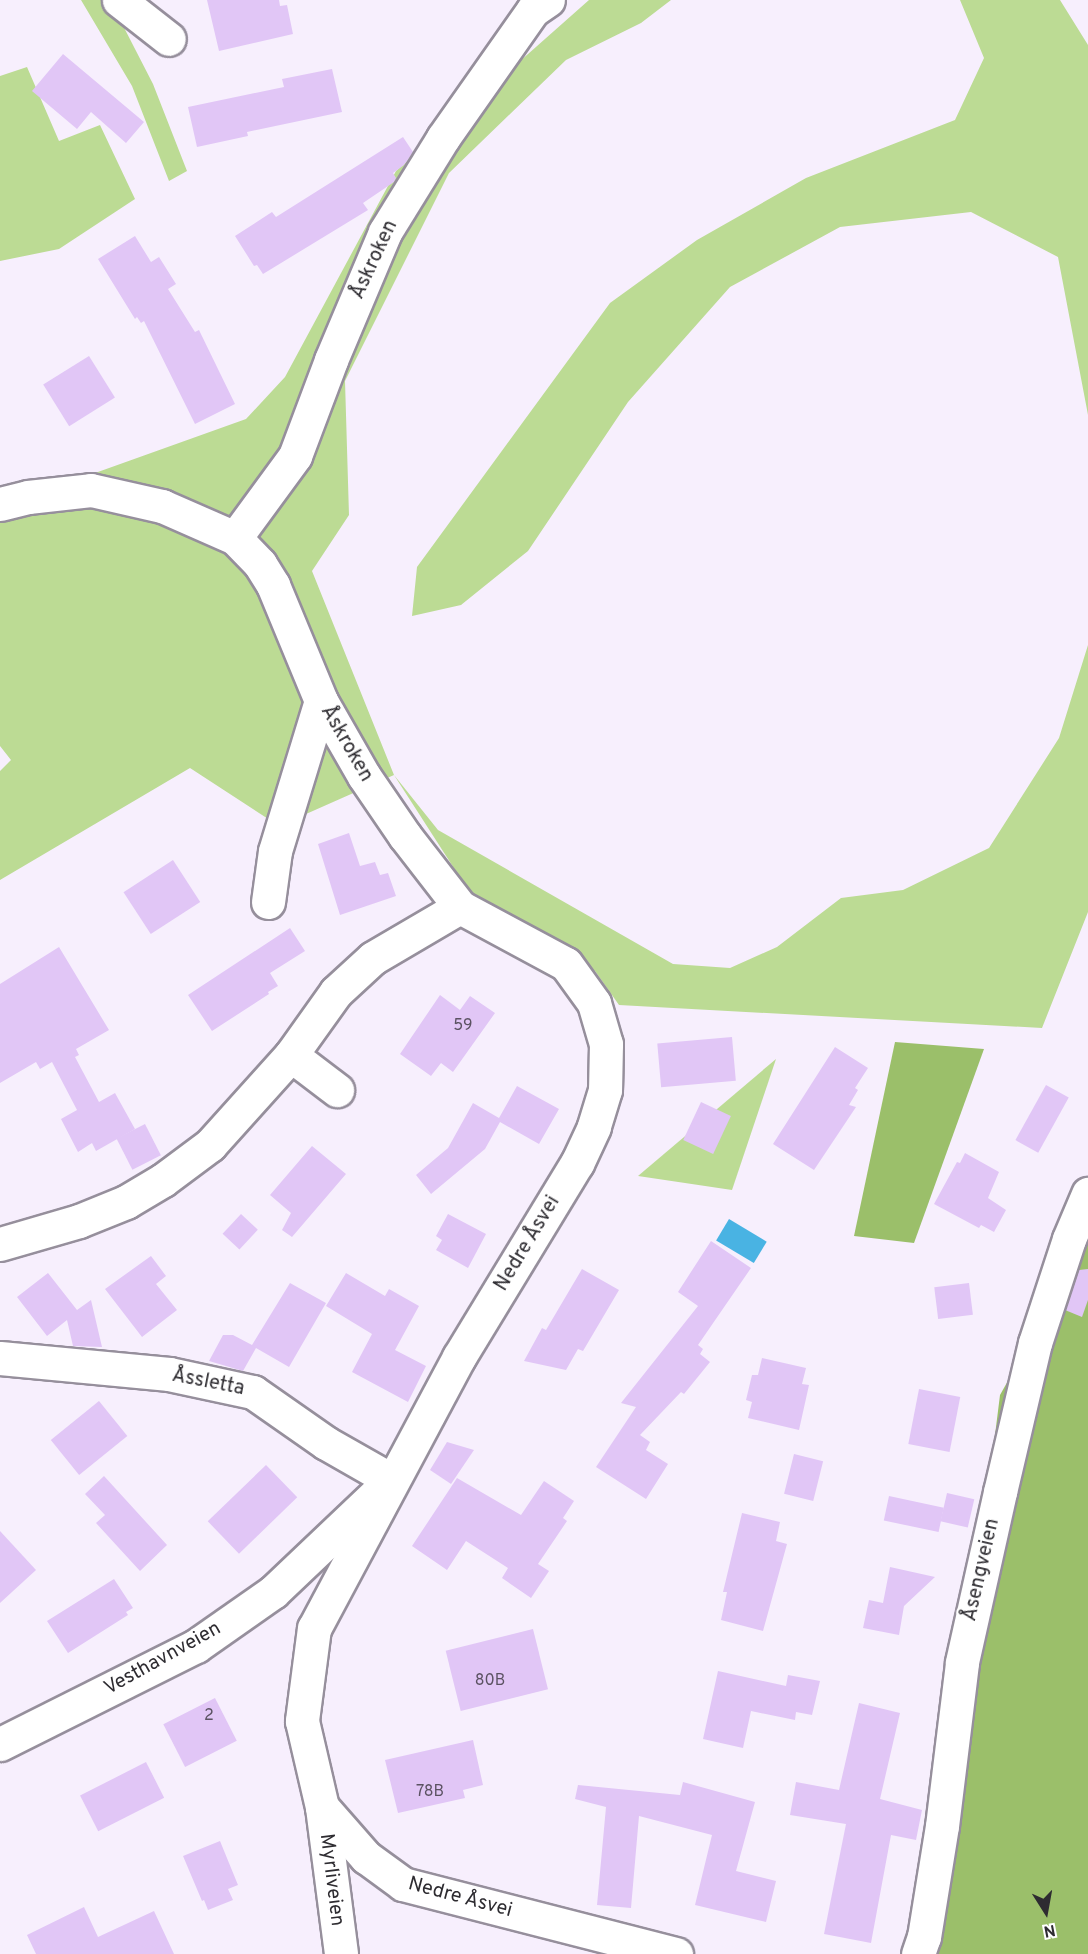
<!DOCTYPE html>
<html>
<head>
<meta charset="utf-8">
<style>
	body { margin:0 }
	#map { position:relative; width:1088px; height:1954px; overflow:hidden; background:#f7effd; font-family:Overpass,sans-serif }
	div>[style] { position:absolute }
	[style*='--x'] { left:calc(var(--x)*1px); top:calc(var(--y)*1px); width:calc(var(--w)*1px); rotate:calc(var(--a)*1deg) }
	.green>* { inset:0; background:#bcdb94 }
	.forest>* { inset:0; background:#9bbf6a }
	.water>* { inset:0; background:#49b3e3; transform-origin:0 0 }
	.building>* { inset:0; background:#e1c6f6; transform-origin:0 0 }
	.roads { filter:drop-shadow(2px 0 #968f9c) drop-shadow(-2px 0 #968f9c) drop-shadow(0 2px #968f9c) drop-shadow(0 -2px #968f9c) }
	.minor>* { height:33px; margin:-16.5px; padding:0 16.5px; transform-origin:16.5px; border-radius:16.5px; background:#fff }
	span { translate:-50% -50%; white-space:nowrap; text-align:center; line-height:1.15; -webkit-text-stroke:4.5px #fff; paint-order:stroke }
	.number-label { font-size:16px; color:#5b5262 }
	.number-label span { -webkit-text-stroke-width:0 }
	.street-label { font-size:20px; color:#2e2c31 }
	.north { position:absolute; left:1016px; top:1882px; width:60px; height:60px; -webkit-text-stroke:4px #fff; paint-order:stroke; rotate:169deg; font-size:16px; font-weight:700; line-height:24px; text-align:center; color:#2e2c31 }
	.north::after { content:''; display:block; margin:auto; width:21px; height:27px; background:#2e2c31; clip-path:polygon(50% 0,100% 100%,50% 72%,0 100%) }
</style>
</head>
<body>
<div id="map">
	<div class="green">
		<i style="clip-path:polygon(81px 0,108px 0,116px 12px,153px 84px,187px 171px,169px 181px,132px 86px)"></i>
		<i style="clip-path:polygon(589px 0,671px 0,641px 23px,566px 60px,449px 173px,345px 381px,349px 515px,312px 571px,394px 775px,438px 830px,673px 964px,730px 968px,777px 947px,841px 898px,903px 890px,989px 848px,1059px 738px,1088px 645px,1088px 912px,1042px 1028px,619px 1005px,595px 971px,468px 890px,394px 775px,279px 826px,190px 768px,0 880px,0 771px,11px 760px,0 746px,0 513px,28px 497px,246px 419px,285px 377px,396px 171px)"></i>
		<i style="clip-path:polygon(960px 0,1060px 0,1088px 45px,1088px 415px,1058px 257px,971px 212px,840px 227px,730px 287px,628px 402px,528px 551px,461px 605px,412px 616px,417px 567px,610px 303px,697px 240px,806px 178px,955px 120px,984px 58px)"></i>
		<i style="clip-path:polygon(27px 67px,59px 141px,100px 125px,135px 199px,59px 249px,0 261px,0 76px)"></i>
		<i style="clip-path:polygon(776px 1059px,732px 1190px,638px 1176px)"></i>
	</div>
	<div class="forest">
		<i style="clip-path:polygon(895px 1042px,984px 1049px,914px 1243px,854px 1236px)"></i>
		<i style="clip-path:polygon(1088px 1238px,1088px 1954px,930px 1954px,1000px 1395px)"></i>
	</div>
	<div class="water">
		<i style="left:729px;top:1219px;width:44px;height:25px;rotate:31deg"></i>
	</div>
	<div class="building">
		<i style="clip-path:polygon(207px 0,279px 0,280px 6px,287px 5px,293px 34px,219px 51px)"></i>
		<i style="clip-path:polygon(63px 54px,144px 122px,126px 143px,91px 112px,77px 129px,32px 91px)"></i>
		<i style="clip-path:polygon(332px 69px,342px 112px,247px 132px,248px 136px,197px 147px,188px 107px,284px 87px,282px 79px)"></i>
		<i style="clip-path:polygon(403px 137px,413px 152px,404px 165px,393px 173px,396px 178px,394px 182px,363px 203px,368px 210px,263px 274px,257px 265px,254px 266px,235px 236px,272px 212px,276px 217px)"></i>
		<i style="clip-path:polygon(135px 236px,151px 262px,159px 257px,176px 284px,168px 289px,195px 332px,199px 330px,235px 404px,195px 424px,144px 321px,141px 323px,137px 317px,135px 319px,98px 259px)"></i>
		<i style="left:89px;top:356px;width:49px;height:54px;rotate:58deg"></i>
		<i style="clip-path:polygon(349px 833px,360px 866px,375px 862px,380px 875px,388px 873px,396px 896px,340px 915px,318px 844px)"></i>
		<i style="left:173px;top:860px;width:50px;height:59px;rotate:57deg"></i>
		<i style="clip-path:polygon(290px 928px,305px 951px,270px 973px,278px 986px,268px 992px,269px 994px,212px 1031px,188px 995px)"></i>
		<i style="clip-path:polygon(59px 947px,109px 1030px,76px 1049px,79px 1055px,75px 1057px,99px 1102px,115px 1093px,135px 1129px,96px 1151px,92px 1143px,78px 1152px,61px 1119px,77px 1110px,52px 1062px,40px 1069px,36px 1062px,0 1083px,0 984px)"></i>
		<i style="clip-path:polygon(440px 995px,460px 1010px,470px 996px,495px 1013px,453px 1072px,441px 1063px,431px 1076px,400px 1054px)"></i>
		<i style="left:732px;top:1037px;width:44px;height:75px;rotate:85deg"></i>
		<i style="clip-path:polygon(835px 1047px,868px 1068px,855px 1088px,858px 1090px,849px 1105px,856px 1107px,814px 1170px,773px 1144px)"></i>
		<i style="left:1046px;top:1085px;width:26px;height:63px;rotate:29deg"></i>
		<i style="clip-path:polygon(517px 1086px,559px 1109px,539px 1144px,500px 1122px,485px 1149px,431px 1194px,416px 1175px,448px 1148px,473px 1103px,499px 1118px)"></i>
		<i style="left:701px;top:1102px;width:33px;height:42px;rotate:25deg"></i>
		<i style="left:145px;top:1124px;width:35px;height:32px;rotate:63deg"></i>
		<i style="clip-path:polygon(312px 1146px,346px 1174px,292px 1237px,282px 1230px,291px 1213px,270px 1195px)"></i>
		<i style="clip-path:polygon(965px 1153px,999px 1172px,988px 1198px,1006px 1210px,994px 1232px,981px 1225px,979px 1228px,934px 1204px,957px 1162px,960px 1163px)"></i>
		<i style="left:241px;top:1214px;width:23px;height:27px;rotate:43deg"></i>
		<i style="clip-path:polygon(448px 1214px,486px 1234px,468px 1268px,436px 1250px,442px 1240px,436px 1236px)"></i>
		<i style="clip-path:polygon(711px 1241px,751px 1268px,698px 1345px,703px 1349px,700px 1354px,710px 1362px,684px 1394px,681px 1392px,640px 1435px,650px 1442px,646px 1450px,668px 1464px,646px 1499px,596px 1467px,636px 1407px,621px 1403px,698px 1306px,678px 1292px)"></i>
		<i style="clip-path:polygon(151px 1256px,166px 1276px,156px 1284px,177px 1310px,142px 1337px,105px 1289px)"></i>
		<i style="clip-path:polygon(582px 1269px,619px 1290px,583px 1351px,578px 1349px,566px 1370px,524px 1361px,542px 1328px,546px 1330px)"></i>
		<i style="clip-path:polygon(1088px 1269px,1088px 1300px,1082px 1317px,1065px 1310px,1079px 1270px)"></i>
		<i style="clip-path:polygon(48px 1273px,77px 1310px,91px 1300px,102px 1347px,73px 1346px,67px 1320px,47px 1336px,17px 1297px)"></i>
		<i style="clip-path:polygon(346px 1273px,385px 1296px,389px 1289px,419px 1306px,395px 1350px,426px 1366px,408px 1402px,352px 1372px,372px 1334px,326px 1306px)"></i>
		<i style="clip-path:polygon(290px 1283px,326px 1303px,289px 1367px,256px 1348px,243px 1371px,209px 1361px,223px 1335px,233px 1335px,252px 1345px)"></i>
		<i style="left:969px;top:1283px;width:32px;height:35px;rotate:83deg"></i>
		<i style="clip-path:polygon(762px 1358px,806px 1368px,802px 1384px,809px 1385px,799px 1430px,748px 1418px,752px 1402px,746px 1400px,752px 1375px,758px 1375px)"></i>
		<i style="left:919px;top:1389px;width:42px;height:56px;rotate:11deg"></i>
		<i style="left:99px;top:1401px;width:45px;height:62px;rotate:51deg"></i>
		<i style="clip-path:polygon(447px 1442px,474px 1450px,451px 1484px,430px 1470px)"></i>
		<i style="left:794px;top:1454px;width:30px;height:41px;rotate:14deg"></i>
		<i style="left:266px;top:1465px;width:45px;height:81px;rotate:46deg"></i>
		<i style="clip-path:polygon(104px 1476px,167px 1545px,140px 1571px,96px 1523px,105px 1515px,85px 1494px)"></i>
		<i style="clip-path:polygon(457px 1478px,521px 1515px,544px 1481px,574px 1501px,563px 1518px,567px 1521px,538px 1564px,549px 1571px,531px 1598px,502px 1578px,508px 1568px,466px 1541px,447px 1570px,412px 1546px)"></i>
		<i style="left:947px;top:1493px;width:28px;height:29px;rotate:13deg"></i>
		<i style="left:889px;top:1496px;width:56px;height:25px;rotate:12deg"></i>
		<i style="clip-path:polygon(742px 1513px,780px 1522px,776px 1541px,787px 1544px,763px 1631px,721px 1620px,727px 1592px,723px 1592px)"></i>
		<i style="clip-path:polygon(0 1531px,36px 1570px,0 1603px)"></i>
		<i style="clip-path:polygon(890px 1567px,935px 1577px,904px 1606px,899px 1635px,863px 1628px,869px 1600px,883px 1603px)"></i>
		<i style="clip-path:polygon(114px 1579px,133px 1608px,126px 1612px,128px 1615px,68px 1653px,47px 1621px)"></i>
		<i style="left:533px;top:1629px;width:62px;height:90px;rotate:76deg"></i>
		<i style="clip-path:polygon(718px 1671px,786px 1686px,788px 1675px,820px 1681px,812px 1715px,796px 1712px,795px 1720px,751px 1711px,743px 1748px,703px 1739px)"></i>
		<i style="left:215px;top:1698px;width:48px;height:58px;rotate:63deg"></i>
		<i style="clip-path:polygon(859px 1703px,900px 1713px,880px 1799px,922px 1810px,916px 1840px,891px 1835px,871px 1943px,824px 1934px,846px 1824px,790px 1815px,796px 1782px,839px 1790px)"></i>
		<i style="clip-path:polygon(473px 1740px,483px 1785px,463px 1790px,465px 1798px,398px 1813px,385px 1760px)"></i>
		<i style="left:146px;top:1762px;width:40px;height:74px;rotate:63deg"></i>
		<i style="clip-path:polygon(683px 1782px,755px 1802px,736px 1871px,776px 1881px,766px 1922px,695px 1905px,712px 1835px,639px 1816px,631px 1908px,597px 1905px,606px 1807px,575px 1799px,578px 1785px,680px 1795px)"></i>
		<i style="clip-path:polygon(220px 1841px,238px 1885px,228px 1889px,233px 1900px,208px 1910px,204px 1900px,202px 1901px,183px 1856px)"></i>
		<i style="clip-path:polygon(84px 1907px,98px 1937px,154px 1911px,174px 1954px,36px 1954px,27px 1935px)"></i>
	</div>
	<div class="roads">
		<div class="minor">
			<i style="--x:119;--y:0;--w:63;--a:38"></i>
			<i style="--x:0;--y:504;--w:29;--a:-14"></i>
			<i style="--x:28;--y:497;--w:63;--a:-6.3"></i>
			<i style="--x:91;--y:490;--w:73;--a:12.7"></i>
			<i style="--x:162;--y:506;--w:80;--a:23.7"></i>
			<i style="--x:235;--y:538;--w:36;--a:46"></i>
			<i style="--x:260;--y:564;--w:25;--a:58"></i>
			<i style="--x:273;--y:585;--w:126;--a:67.5"></i>
			<i style="--x:321;--y:701;--w:86;--a:60.2"></i>
			<i style="--x:364;--y:776;--w:73;--a:55.7"></i>
			<i style="--x:405;--y:836;--w:90;--a:52.2"></i>
			<i style="--x:235;--y:538;--w:102;--a:-53.8"></i>
			<i style="--x:295;--y:456;--w:103;--a:-69.4"></i>
			<i style="--x:331;--y:360;--w:139;--a:-67.1"></i>
			<i style="--x:385;--y:232;--w:110;--a:-58.3"></i>
			<i style="--x:443;--y:138;--w:156;--a:-54.9"></i>
			<i style="--x:533;--y:10;--w:18;--a:-34"></i>
			<i style="--x:268;--y:902;--w:51;--a:-82.2"></i>
			<i style="--x:275;--y:851;--w:157;--a:-73"></i>
			<i style="--x:291;--y:1055;--w:58;--a:37.3"></i>
			<i style="--x:0;--y:1244;--w:82;--a:-16.2"></i>
			<i style="--x:79;--y:1221;--w:51;--a:-22"></i>
			<i style="--x:126;--y:1202;--w:43;--a:-30.7"></i>
			<i style="--x:163;--y:1180;--w:59;--a:-36.7"></i>
			<i style="--x:210;--y:1145;--w:121;--a:-48"></i>
			<i style="--x:291;--y:1055;--w:77;--a:-54.5"></i>
			<i style="--x:336;--y:992;--w:50;--a:-42.6"></i>
			<i style="--x:373;--y:958;--w:101;--a:-30.4"></i>
			<i style="--x:460;--y:907;--w:120;--a:28.3"></i>
			<i style="--x:566;--y:964;--w:48;--a:54.3"></i>
			<i style="--x:594;--y:1003;--w:43;--a:73.7"></i>
			<i style="--x:606;--y:1044;--w:46;--a:91.2"></i>
			<i style="--x:605;--y:1090;--w:39;--a:107"></i>
			<i style="--x:594;--y:1127;--w:40;--a:115"></i>
			<i style="--x:577;--y:1163;--w:227;--a:121.3"></i>
			<i style="--x:459;--y:1357;--w:307;--a:118.1"></i>
			<i style="--x:314;--y:1628;--w:94;--a:97.4"></i>
			<i style="--x:302;--y:1721;--w:88;--a:76.9"></i>
			<i style="--x:322;--y:1807;--w:67;--a:48.7"></i>
			<i style="--x:366;--y:1857;--w:46;--a:36.1"></i>
			<i style="--x:403;--y:1884;--w:282;--a:14.4"></i>
			<i style="--x:0;--y:1358;--w:170;--a:5.4"></i>
			<i style="--x:169;--y:1374;--w:86;--a:12.1"></i>
			<i style="--x:253;--y:1392;--w:89;--a:34.9"></i>
			<i style="--x:326;--y:1443;--w:75;--a:29.6"></i>
			<i style="--x:391;--y:1480;--w:163;--a:136.5"></i>
			<i style="--x:273;--y:1592;--w:94;--a:145"></i>
			<i style="--x:196;--y:1646;--w:219;--a:153.4"></i>
			<i style="--x:322;--y:1807;--w:148;--a:82.6"></i>
			<i style="--x:918;--y:1954;--w:18;--a:-71"></i>
			<i style="--x:924;--y:1937;--w:112;--a:-80.8"></i>
			<i style="--x:942;--y:1826;--w:165;--a:-83"></i>
			<i style="--x:962;--y:1662;--w:174;--a:-77.4"></i>
			<i style="--x:1000;--y:1492;--w:153;--a:-76.8"></i>
			<i style="--x:1035;--y:1343;--w:109;--a:-71.9"></i>
			<i style="--x:1069;--y:1239;--w:49;--a:-67.1"></i>
		</div>
	</div>
	<div class="number-label">
		<span style="left:463px;top:1026px">59</span>
		<span style="left:490px;top:1681px">80B</span>
		<span style="left:209px;top:1716px">2</span>
		<span style="left:430px;top:1792px">78B</span>
	</div>
	<div class="street-label">
		<span style="left:375px;top:260px;rotate:-65deg">Åskroken</span>
		<span style="left:346px;top:744px;rotate:60deg">Åskroken</span>
		<span style="left:528px;top:1244px;rotate:-59deg">Nedre Åsvei</span>
		<span style="left:208px;top:1383px;rotate:11deg">Åssletta</span>
		<span style="left:982px;top:1570px;rotate:-77deg">Åsengveien</span>
		<span style="left:163px;top:1659px;rotate:-29deg">Vesthavnveien</span>
		<span style="left:331px;top:1880px;rotate:83deg">Myrliveien</span>
		<span style="left:460px;top:1898px;rotate:15deg">Nedre Åsvei</span>
	</div>
	<div class="north">N</div>
</div>
</body>
</html>
